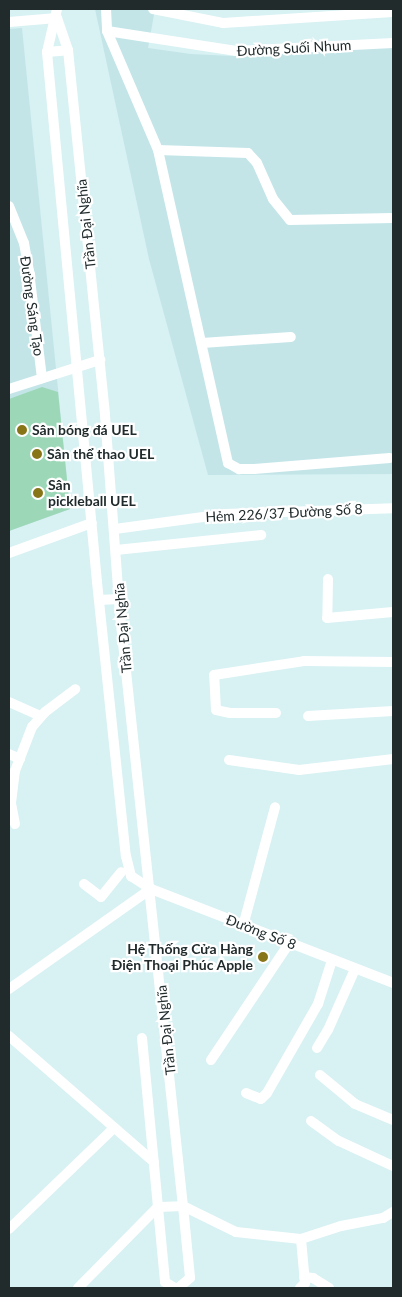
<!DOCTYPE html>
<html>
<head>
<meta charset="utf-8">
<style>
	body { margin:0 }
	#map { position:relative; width:402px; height:1297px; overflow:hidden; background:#d8f1f3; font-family:Lato,sans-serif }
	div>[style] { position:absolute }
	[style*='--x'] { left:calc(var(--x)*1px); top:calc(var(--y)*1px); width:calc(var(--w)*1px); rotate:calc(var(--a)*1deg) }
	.built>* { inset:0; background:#c3e5e8 }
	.green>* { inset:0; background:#9cd8b8 }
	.minor>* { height:10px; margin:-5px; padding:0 5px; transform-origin:5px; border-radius:5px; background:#fff }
	.dots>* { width:14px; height:14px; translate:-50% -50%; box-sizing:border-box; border:2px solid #fff; border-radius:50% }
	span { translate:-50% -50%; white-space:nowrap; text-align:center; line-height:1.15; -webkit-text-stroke:4.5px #fff; paint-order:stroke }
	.street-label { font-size:14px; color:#212b2c }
	.poi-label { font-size:14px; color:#212b2c; font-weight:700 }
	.left { translate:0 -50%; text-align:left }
	.right { translate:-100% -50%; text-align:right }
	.frame { position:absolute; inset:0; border:10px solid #212b2c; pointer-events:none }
</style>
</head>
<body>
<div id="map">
	<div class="built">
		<i style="clip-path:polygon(95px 9px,155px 9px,148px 48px,191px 54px,231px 56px,393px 45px,393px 474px,208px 475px,149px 259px)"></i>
		<i style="clip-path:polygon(22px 28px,70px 509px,9px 531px,9px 29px)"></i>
	</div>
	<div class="green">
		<i style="clip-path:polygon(42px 387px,58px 392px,70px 509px,9px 531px,9px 399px)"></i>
	</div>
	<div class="minor">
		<i style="--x:57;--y:9;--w:44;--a:103.1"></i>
		<i style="--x:47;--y:52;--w:532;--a:84.61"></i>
		<i style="--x:97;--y:582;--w:276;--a:84"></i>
		<i style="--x:126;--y:856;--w:21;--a:76"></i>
		<i style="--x:131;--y:876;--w:24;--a:33"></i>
		<i style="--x:151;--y:889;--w:260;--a:21.2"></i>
		<i style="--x:106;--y:9;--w:22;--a:87"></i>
		<i style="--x:107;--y:31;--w:129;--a:66.8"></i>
		<i style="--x:158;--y:150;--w:321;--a:77.4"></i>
		<i style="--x:228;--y:463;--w:13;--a:29"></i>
		<i style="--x:239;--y:469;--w:15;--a:0"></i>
		<i style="--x:254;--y:469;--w:136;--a:-4.6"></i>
		<i style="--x:153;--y:9;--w:71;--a:11.3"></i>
		<i style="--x:223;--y:23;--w:170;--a:-3.7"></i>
		<i style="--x:57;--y:18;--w:34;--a:71"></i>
		<i style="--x:68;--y:50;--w:367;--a:84.2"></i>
		<i style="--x:105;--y:415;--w:201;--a:85.7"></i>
		<i style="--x:120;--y:615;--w:594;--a:83.92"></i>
		<i style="--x:183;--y:1206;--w:72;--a:84.4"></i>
		<i style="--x:190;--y:1278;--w:16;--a:140"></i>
		<i style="--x:9;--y:22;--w:48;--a:-4.8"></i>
		<i style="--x:107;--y:31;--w:131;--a:8.8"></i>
		<i style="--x:236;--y:51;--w:157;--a:-2.9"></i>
		<i style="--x:47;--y:52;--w:21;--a:-5"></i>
		<i style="--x:158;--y:150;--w:90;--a:1.9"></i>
		<i style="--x:248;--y:153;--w:13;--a:48"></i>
		<i style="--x:257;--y:163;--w:39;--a:66"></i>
		<i style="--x:273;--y:199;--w:27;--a:51"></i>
		<i style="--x:290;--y:220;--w:103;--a:-1.1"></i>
		<i style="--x:9;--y:206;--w:40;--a:68"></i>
		<i style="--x:24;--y:243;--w:28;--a:80"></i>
		<i style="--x:29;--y:271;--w:108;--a:83.1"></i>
		<i style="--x:202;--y:343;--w:89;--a:-3.9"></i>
		<i style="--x:9;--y:389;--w:96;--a:-17.7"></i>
		<i style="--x:115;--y:529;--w:111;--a:-7.8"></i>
		<i style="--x:225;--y:514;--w:168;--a:-2"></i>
		<i style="--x:116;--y:550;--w:146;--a:-5.9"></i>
		<i style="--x:9;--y:553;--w:88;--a:-19.9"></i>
		<i style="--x:328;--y:579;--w:39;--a:91"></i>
		<i style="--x:327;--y:618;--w:66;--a:-5.2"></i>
		<i style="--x:99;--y:600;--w:20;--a:-3"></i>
		<i style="--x:9;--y:702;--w:35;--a:24"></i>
		<i style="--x:276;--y:713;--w:46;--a:180"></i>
		<i style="--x:230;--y:713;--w:14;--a:-168"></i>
		<i style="--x:216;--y:710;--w:35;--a:-93"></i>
		<i style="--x:214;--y:675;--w:91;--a:-8.8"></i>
		<i style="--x:304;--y:661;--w:89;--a:0.6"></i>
		<i style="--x:308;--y:716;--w:85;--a:-3.4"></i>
		<i style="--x:9;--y:754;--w:12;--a:24"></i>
		<i style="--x:229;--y:760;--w:71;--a:8.1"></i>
		<i style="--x:299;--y:770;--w:95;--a:-6.7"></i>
		<i style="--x:15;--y:824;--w:21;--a:-101"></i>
		<i style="--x:11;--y:803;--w:32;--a:-83"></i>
		<i style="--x:15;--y:771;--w:47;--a:-68.9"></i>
		<i style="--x:32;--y:727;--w:20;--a:-49"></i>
		<i style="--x:45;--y:712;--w:38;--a:-37"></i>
		<i style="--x:84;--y:884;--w:21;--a:37"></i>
		<i style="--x:101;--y:897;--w:32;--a:-51"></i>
		<i style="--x:243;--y:926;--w:123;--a:-74.9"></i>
		<i style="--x:9;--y:989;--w:174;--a:-35.2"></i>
		<i style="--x:9;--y:1036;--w:192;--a:41"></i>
		<i style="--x:142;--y:1038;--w:245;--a:84.6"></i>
		<i style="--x:165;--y:1282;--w:12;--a:31"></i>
		<i style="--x:317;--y:1048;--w:21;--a:-59"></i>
		<i style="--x:328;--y:1030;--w:67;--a:-66.1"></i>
		<i style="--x:211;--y:1060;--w:142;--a:-56.2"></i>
		<i style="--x:320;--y:1075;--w:45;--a:39.6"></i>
		<i style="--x:355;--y:1104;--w:41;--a:22.8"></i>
		<i style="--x:246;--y:1093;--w:16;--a:22"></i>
		<i style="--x:261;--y:1099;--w:8;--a:-45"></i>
		<i style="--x:267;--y:1093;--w:103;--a:-60.2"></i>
		<i style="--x:318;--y:1004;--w:46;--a:-72.3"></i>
		<i style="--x:311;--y:1121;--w:34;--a:36"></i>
		<i style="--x:339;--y:1141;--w:60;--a:24.8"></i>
		<i style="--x:9;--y:1229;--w:146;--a:-43.9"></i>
		<i style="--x:304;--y:1277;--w:9;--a:6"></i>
		<i style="--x:313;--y:1278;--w:19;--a:32"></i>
		<i style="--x:78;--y:1288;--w:114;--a:-45.4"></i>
		<i style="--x:158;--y:1207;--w:25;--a:-2"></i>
		<i style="--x:183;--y:1206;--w:59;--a:26.1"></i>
		<i style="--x:236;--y:1232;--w:65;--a:6.1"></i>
		<i style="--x:301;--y:1239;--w:42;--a:-18"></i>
		<i style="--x:341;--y:1226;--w:43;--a:-10.8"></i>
		<i style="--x:383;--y:1218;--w:12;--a:-31"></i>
		<i style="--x:300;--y:1288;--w:7;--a:-45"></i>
		<i style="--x:305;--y:1283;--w:44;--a:-95.2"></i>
	</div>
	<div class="dots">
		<i style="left:22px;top:430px;background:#877518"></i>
		<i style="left:37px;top:454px;background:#877518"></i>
		<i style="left:38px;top:493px;background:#877518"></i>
		<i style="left:263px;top:957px;background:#877518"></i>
	</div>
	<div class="street-label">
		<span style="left:294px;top:48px;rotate:-3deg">Đường Suối Nhum</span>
		<span style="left:86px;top:224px;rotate:-96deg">Trần Đại Nghĩa</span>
		<span style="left:32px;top:306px;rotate:82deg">Đường Sáng Tạo</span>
		<span style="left:284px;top:513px;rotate:-3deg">Hẻm 226/37 Đường Số 8</span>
		<span style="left:123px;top:628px;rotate:-95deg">Trần Đại Nghĩa</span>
		<span style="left:261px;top:932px;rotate:21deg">Đường Số 8</span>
		<span style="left:166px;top:1030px;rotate:-96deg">Trần Đại Nghĩa</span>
	</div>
	<div class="poi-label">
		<span class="left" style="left:32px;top:430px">Sân bóng đá UEL</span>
		<span class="left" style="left:47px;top:454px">Sân thể thao UEL</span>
		<span class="left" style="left:48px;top:493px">Sân<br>pickleball UEL</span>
		<span class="right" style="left:253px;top:957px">Hệ Thống Cửa Hàng<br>Điện Thoại Phúc Apple</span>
	</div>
	<div class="frame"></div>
</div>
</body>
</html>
